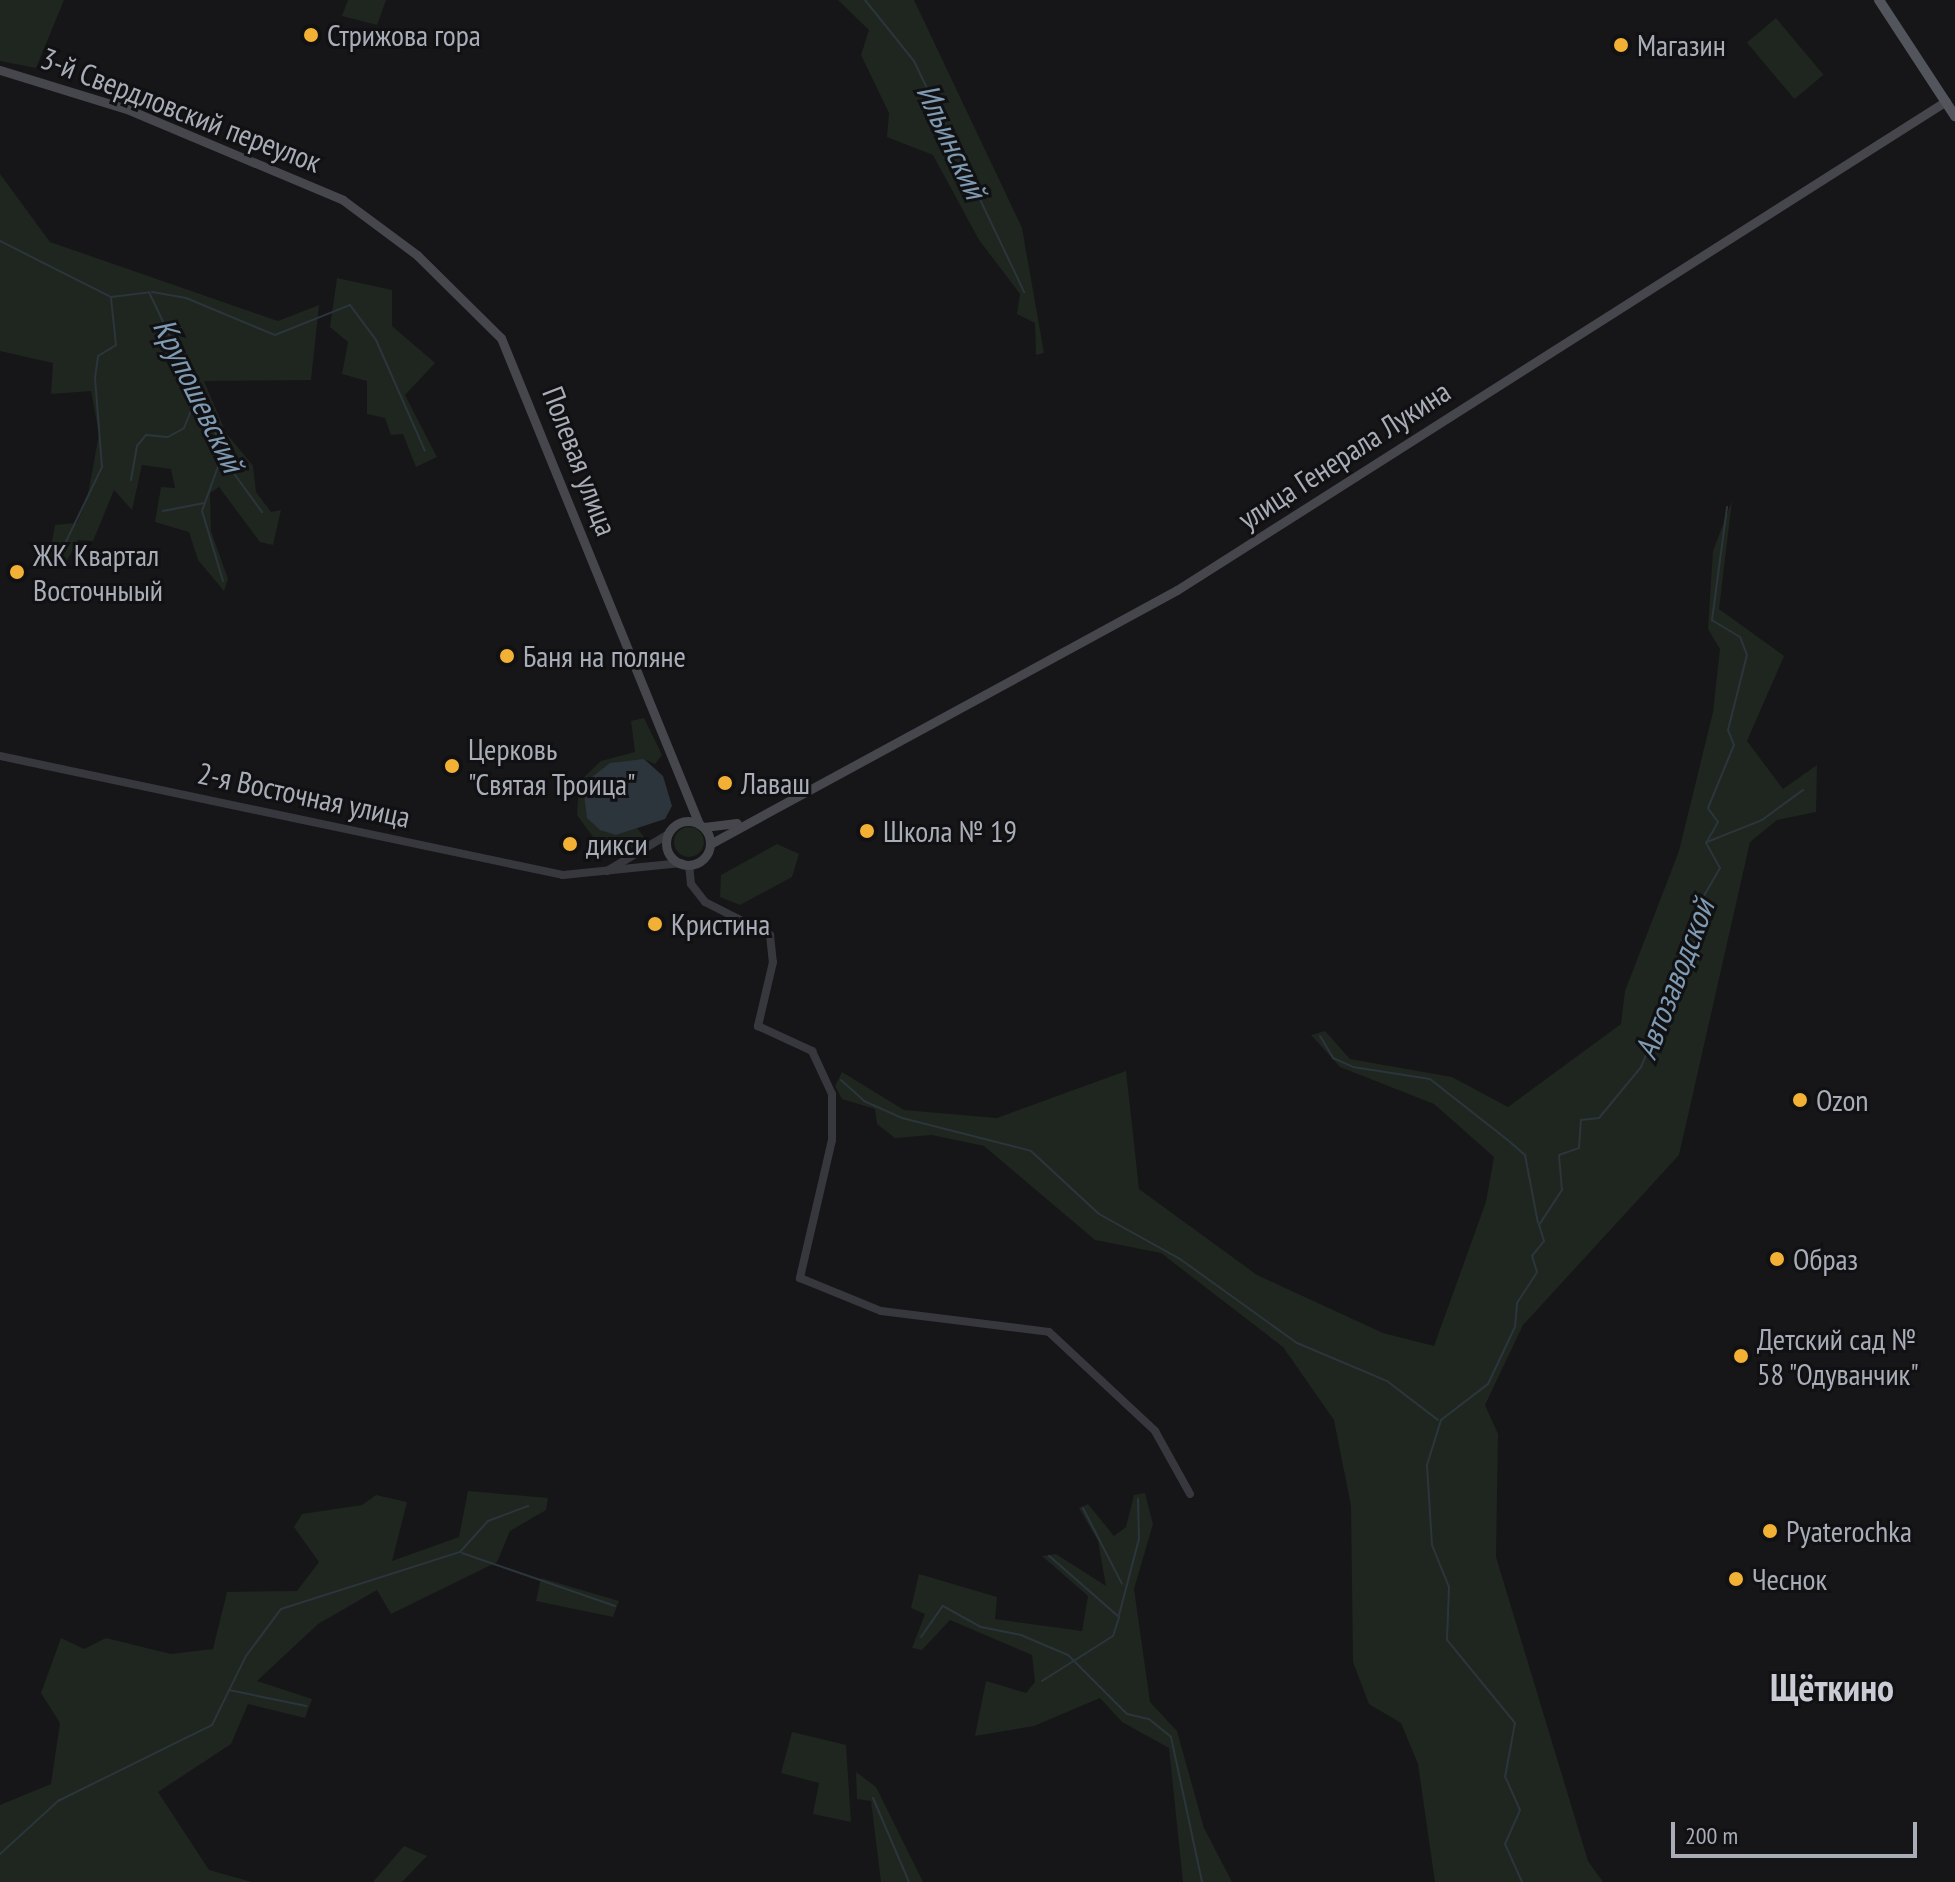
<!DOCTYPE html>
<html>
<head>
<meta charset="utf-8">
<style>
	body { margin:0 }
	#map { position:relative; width:1955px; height:1882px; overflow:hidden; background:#161618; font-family:"PT Sans Narrow",sans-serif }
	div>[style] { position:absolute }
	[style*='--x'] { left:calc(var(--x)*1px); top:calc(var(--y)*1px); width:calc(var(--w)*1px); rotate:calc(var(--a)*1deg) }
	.green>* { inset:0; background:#1e261f; transform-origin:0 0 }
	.round { border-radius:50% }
	.water>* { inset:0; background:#2c353c }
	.stream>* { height:2px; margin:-1px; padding:0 1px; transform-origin:1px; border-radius:1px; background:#2c353c }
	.tertiary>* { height:8px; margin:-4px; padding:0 4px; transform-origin:4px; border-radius:4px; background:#37383d }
	.secondary>* { height:9px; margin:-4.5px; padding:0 4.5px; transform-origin:4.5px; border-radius:4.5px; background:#45474d }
	.secondary>.ring { margin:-4.5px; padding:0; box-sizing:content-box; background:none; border:9px solid #45474d; border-radius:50% }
	.primary>* { height:10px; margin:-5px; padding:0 5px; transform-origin:5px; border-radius:5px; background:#53555c }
	.dots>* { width:22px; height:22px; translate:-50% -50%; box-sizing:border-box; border:4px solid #111113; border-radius:50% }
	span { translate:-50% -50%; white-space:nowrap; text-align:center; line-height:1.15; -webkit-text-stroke:6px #111113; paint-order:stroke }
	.poi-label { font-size:30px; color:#a8adb8 }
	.left { translate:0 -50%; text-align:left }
	.street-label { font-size:30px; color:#a8adb8 }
	.water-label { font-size:32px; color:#7f9bb3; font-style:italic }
	.district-label { font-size:38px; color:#c9ccd4; font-weight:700 }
	.scale { position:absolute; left:1671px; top:1822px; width:246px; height:36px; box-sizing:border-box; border:4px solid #a8adb8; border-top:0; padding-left:10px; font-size:24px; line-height:28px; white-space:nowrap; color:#a8adb8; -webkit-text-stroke:6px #111113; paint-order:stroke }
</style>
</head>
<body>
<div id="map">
	<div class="green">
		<i style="clip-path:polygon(0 0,64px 0,36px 68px,0 61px)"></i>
		<i style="clip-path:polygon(348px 0,386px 0,377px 25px,342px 16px)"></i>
		<i style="clip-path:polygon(838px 0,914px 0,1022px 228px,1044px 353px,1036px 355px,1035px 323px,1017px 314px,1020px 294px,979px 240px,933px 155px,887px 137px,889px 113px,861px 55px,869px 30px)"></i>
		<i style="left:1776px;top:18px;width:74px;height:38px;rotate:50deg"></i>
		<i style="clip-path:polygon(0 174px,50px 242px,278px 321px,319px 305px,311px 380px,204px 381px,226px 433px,253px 466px,256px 492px,271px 512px,281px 510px,273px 545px,260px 542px,219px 487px,210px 493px,211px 531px,228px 579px,224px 591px,198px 560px,189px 532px,155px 522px,161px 487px,175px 488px,171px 469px,142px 465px,132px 510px,114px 490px,93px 541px,78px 540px,66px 562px,47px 568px,55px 525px,77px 523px,87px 500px,99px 434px,91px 391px,51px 394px,53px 363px,0 351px)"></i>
		<i style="clip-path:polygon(337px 278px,392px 290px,392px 326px,435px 363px,405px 395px,437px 457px,416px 467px,403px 434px,391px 435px,385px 418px,367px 414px,367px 381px,342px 374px,348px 342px,330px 327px)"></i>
		<i style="clip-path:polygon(1732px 501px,1719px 609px,1784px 656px,1747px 741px,1783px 789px,1817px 765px,1816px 812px,1777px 820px,1750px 842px,1679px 1155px,1523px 1325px,1485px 1405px,1498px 1434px,1496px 1557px,1588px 1861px,1603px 1882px,1435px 1882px,1418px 1764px,1401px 1723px,1369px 1704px,1353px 1662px,1351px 1506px,1334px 1420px,1283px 1347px,1161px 1253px,1095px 1240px,984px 1146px,932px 1135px,895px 1138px,877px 1124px,875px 1109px,842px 1099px,835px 1086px,842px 1072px,904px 1110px,997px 1118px,1126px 1071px,1139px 1189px,1257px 1275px,1383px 1333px,1434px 1346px,1486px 1202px,1494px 1157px,1434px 1104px,1340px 1067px,1311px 1035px,1325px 1031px,1350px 1059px,1452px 1077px,1508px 1107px,1621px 1024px,1625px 991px,1679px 851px,1713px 712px,1720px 649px,1708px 629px,1713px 551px)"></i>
		<i style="clip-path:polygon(644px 718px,662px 755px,655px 764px,644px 759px,616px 835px,637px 828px,644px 837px,631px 848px,629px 839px,596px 841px,577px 815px,579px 782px,601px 761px,635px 752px,631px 721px)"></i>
		<i class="round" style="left:674px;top:827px;width:30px;height:30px"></i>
		<i style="clip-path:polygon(777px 844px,799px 854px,792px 877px,740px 905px,720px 897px,721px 875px)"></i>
		<i style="clip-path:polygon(468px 1491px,548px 1498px,546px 1510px,510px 1531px,497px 1562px,391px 1614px,377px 1590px,318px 1624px,257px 1681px,312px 1699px,305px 1718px,248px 1704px,231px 1744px,158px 1792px,209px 1870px,252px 1882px,0 1882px,0 1805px,51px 1784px,60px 1723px,41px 1693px,61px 1638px,84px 1649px,106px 1638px,171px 1654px,213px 1649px,227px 1592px,297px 1591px,319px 1562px,294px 1527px,302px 1514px,362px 1505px,376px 1495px,407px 1502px,392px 1561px,459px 1537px)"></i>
		<i style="clip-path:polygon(1145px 1493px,1153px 1524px,1134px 1589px,1150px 1702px,1177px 1731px,1204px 1828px,1232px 1882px,1183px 1882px,1169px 1748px,1122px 1722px,1100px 1698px,1034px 1726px,975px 1736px,986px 1681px,1026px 1693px,1035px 1682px,1032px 1655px,950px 1620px,922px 1650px,912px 1648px,925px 1614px,911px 1608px,919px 1574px,997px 1597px,995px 1619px,1082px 1631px,1088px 1596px,1042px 1556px,1056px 1554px,1106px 1586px,1098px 1541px,1079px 1508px,1088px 1504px,1114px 1536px,1126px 1527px,1134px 1495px)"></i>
		<i style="clip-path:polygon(541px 1578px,619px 1601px,613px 1617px,536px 1601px)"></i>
		<i style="clip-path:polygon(792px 1732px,846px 1745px,851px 1822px,813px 1814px,819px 1783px,781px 1773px)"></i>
		<i style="clip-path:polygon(856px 1772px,876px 1787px,923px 1882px,881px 1882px,871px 1801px,857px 1799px)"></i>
		<i style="clip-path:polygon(404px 1846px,427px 1856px,402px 1882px,373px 1882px)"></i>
	</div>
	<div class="water">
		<i style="clip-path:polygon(644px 759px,663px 776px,672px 806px,665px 819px,616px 835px,600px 830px,587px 818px,584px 795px,592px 777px,610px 763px)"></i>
	</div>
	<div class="stream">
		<i style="--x:865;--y:0;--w:78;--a:51.2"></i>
		<i style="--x:914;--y:61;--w:256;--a:64.5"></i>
		<i style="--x:0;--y:241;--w:124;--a:26.8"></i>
		<i style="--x:111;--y:297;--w:38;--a:-7"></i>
		<i style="--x:149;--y:292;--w:202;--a:64.8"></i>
		<i style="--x:235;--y:475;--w:46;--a:53.9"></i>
		<i style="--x:152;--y:292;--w:35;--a:10"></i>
		<i style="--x:186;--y:298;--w:96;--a:22.6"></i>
		<i style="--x:275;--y:335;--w:81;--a:-21.8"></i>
		<i style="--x:350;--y:305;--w:44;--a:53.4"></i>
		<i style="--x:376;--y:340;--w:121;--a:66.2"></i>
		<i style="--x:131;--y:480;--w:35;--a:-80"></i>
		<i style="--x:137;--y:446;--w:14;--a:-51"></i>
		<i style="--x:146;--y:435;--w:22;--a:5"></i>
		<i style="--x:168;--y:437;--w:18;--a:-29"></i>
		<i style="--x:184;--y:428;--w:37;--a:-68"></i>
		<i style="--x:163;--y:511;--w:42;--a:-11"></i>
		<i style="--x:60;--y:554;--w:97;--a:-64.2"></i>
		<i style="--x:102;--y:467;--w:89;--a:-94.5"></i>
		<i style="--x:95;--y:378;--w:22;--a:-82"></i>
		<i style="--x:98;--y:356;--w:21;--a:-31"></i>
		<i style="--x:116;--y:345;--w:47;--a:-96.1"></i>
		<i style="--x:223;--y:581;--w:73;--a:-106.7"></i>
		<i style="--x:202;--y:511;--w:68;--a:-70.2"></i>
		<i style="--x:1707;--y:842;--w:59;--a:-21.8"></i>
		<i style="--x:1762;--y:820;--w:51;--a:-36.2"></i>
		<i style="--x:1320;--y:1036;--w:26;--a:59"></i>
		<i style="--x:1333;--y:1058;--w:22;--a:24"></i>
		<i style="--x:1353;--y:1067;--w:78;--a:8.9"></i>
		<i style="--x:1430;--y:1079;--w:102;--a:38.2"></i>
		<i style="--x:1510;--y:1142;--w:20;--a:41"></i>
		<i style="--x:1525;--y:1155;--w:69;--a:79.2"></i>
		<i style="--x:841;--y:1080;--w:31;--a:42"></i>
		<i style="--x:864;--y:1101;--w:42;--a:24.1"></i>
		<i style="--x:902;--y:1118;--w:133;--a:14.3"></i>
		<i style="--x:1031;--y:1151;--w:93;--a:42.8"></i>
		<i style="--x:1099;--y:1214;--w:93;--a:29.1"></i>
		<i style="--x:1180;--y:1259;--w:144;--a:35.7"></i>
		<i style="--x:1297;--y:1343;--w:98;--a:22.9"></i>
		<i style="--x:1387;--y:1381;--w:64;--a:37.4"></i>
		<i style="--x:1083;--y:1508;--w:85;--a:62.8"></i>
		<i style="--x:462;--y:1553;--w:162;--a:19.1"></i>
		<i style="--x:1119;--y:1615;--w:79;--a:-75.3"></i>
		<i style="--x:1139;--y:1539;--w:40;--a:-91.4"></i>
		<i style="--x:921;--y:1637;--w:38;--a:-55"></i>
		<i style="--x:943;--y:1606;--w:43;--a:28.9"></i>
		<i style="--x:981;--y:1627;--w:41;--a:11.3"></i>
		<i style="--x:1021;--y:1635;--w:51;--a:23.1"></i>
		<i style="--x:1068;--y:1655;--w:83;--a:45"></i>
		<i style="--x:1127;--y:1714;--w:23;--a:13"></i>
		<i style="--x:1149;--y:1719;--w:28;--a:39"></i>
		<i style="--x:1171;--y:1737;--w:148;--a:77.9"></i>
		<i style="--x:1042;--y:1681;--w:84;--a:-32.4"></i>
		<i style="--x:1113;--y:1636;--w:20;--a:-72"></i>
		<i style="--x:1119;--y:1617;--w:93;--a:-138.9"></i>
		<i style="--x:229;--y:1690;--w:79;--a:11.7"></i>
		<i style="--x:873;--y:1798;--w:91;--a:66.8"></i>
		<i style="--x:0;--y:1854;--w:79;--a:-42.4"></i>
		<i style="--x:58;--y:1801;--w:172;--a:-26.3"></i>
		<i style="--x:212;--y:1725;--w:77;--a:-63.8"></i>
		<i style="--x:246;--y:1656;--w:59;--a:-53.3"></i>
		<i style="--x:281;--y:1609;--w:188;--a:-17.7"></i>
		<i style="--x:460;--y:1552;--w:42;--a:-47.9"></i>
		<i style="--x:488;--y:1521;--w:43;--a:-20.6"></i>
		<i style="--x:1522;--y:1882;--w:42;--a:-114.1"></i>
		<i style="--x:1505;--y:1844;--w:37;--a:-66"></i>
		<i style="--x:1520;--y:1810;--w:36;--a:-114"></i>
		<i style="--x:1505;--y:1777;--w:55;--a:-79.5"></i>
		<i style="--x:1515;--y:1723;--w:107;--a:-129.3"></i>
		<i style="--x:1447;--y:1640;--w:53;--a:-87.8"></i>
		<i style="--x:1449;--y:1587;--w:45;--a:-112"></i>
		<i style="--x:1432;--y:1545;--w:80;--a:-93.6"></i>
		<i style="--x:1427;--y:1465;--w:47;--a:-72.7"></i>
		<i style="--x:1441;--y:1420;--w:59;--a:-37.5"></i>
		<i style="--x:1488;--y:1384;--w:63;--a:-64.7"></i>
		<i style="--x:1515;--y:1327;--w:24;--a:-85"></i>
		<i style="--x:1517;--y:1303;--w:37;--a:-57"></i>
		<i style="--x:1537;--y:1272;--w:17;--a:-107"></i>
		<i style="--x:1532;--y:1256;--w:19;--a:-51"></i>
		<i style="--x:1544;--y:1241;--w:17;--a:-107"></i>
		<i style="--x:1539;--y:1225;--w:42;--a:-56.7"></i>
		<i style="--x:1562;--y:1190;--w:35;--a:-95"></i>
		<i style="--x:1559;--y:1155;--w:21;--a:-19"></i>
		<i style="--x:1579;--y:1148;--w:28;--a:-86"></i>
		<i style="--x:1581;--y:1120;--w:18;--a:-6"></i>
		<i style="--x:1599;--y:1118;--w:66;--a:-50.5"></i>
		<i style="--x:1641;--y:1067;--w:146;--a:-67"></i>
		<i style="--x:1698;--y:933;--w:27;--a:-90"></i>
		<i style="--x:1698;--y:906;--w:44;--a:-59.9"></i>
		<i style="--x:1720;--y:868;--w:29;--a:-119"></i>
		<i style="--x:1706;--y:843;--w:24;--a:-60"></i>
		<i style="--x:1718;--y:822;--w:17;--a:-126"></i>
		<i style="--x:1708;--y:808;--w:68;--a:-67.6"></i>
		<i style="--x:1734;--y:745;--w:16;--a:-112"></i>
		<i style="--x:1728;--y:730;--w:77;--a:-75.8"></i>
		<i style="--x:1747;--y:655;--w:19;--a:-111"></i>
		<i style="--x:1740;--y:637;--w:33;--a:-149"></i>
		<i style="--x:1712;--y:620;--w:114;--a:-82.4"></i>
	</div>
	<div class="tertiary">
		<i style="--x:0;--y:756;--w:575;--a:11.93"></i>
		<i style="--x:563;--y:875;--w:119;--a:-5.8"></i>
		<i style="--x:689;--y:865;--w:19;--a:84"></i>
		<i style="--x:691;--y:884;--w:23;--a:52"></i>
		<i style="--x:705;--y:902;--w:73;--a:26.9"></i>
		<i style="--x:770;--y:935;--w:27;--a:84"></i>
		<i style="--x:773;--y:962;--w:66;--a:103.2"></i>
		<i style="--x:758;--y:1026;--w:60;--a:24.8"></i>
		<i style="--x:812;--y:1051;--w:47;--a:65.1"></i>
		<i style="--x:832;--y:1094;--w:46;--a:90"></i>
		<i style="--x:832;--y:1140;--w:142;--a:103.1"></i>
		<i style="--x:800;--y:1278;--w:87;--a:22.2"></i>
		<i style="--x:881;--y:1311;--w:169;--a:7.1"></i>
		<i style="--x:1049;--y:1332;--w:145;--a:43"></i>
		<i style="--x:1155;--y:1431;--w:72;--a:60.9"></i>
		<i style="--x:607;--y:871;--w:70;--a:-31"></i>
	</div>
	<div class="secondary">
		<i style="--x:0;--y:70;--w:133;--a:17.1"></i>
		<i style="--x:127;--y:109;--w:234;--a:22.8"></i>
		<i style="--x:343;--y:200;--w:92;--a:36.6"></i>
		<i style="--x:417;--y:255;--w:118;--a:44.7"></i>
		<i style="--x:501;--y:338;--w:525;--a:67.83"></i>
		<i class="ring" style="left:666px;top:821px;width:35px;height:35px"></i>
		<i style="--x:704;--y:827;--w:33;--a:-7"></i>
		<i style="--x:710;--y:844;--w:532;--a:-28.54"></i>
		<i style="--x:1177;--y:590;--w:911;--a:-32.45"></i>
	</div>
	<div class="primary">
		<i style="--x:1879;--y:0;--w:139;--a:56.8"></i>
	</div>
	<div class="dots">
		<i style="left:311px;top:35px;background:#f2b134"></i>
		<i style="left:1621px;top:45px;background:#f2b134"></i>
		<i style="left:17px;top:572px;background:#f2b134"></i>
		<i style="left:507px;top:656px;background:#f2b134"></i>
		<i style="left:452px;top:766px;background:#f2b134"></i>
		<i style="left:725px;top:783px;background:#f2b134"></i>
		<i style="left:867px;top:831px;background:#f2b134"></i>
		<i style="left:570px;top:844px;background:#f2b134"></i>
		<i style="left:655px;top:924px;background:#f2b134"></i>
		<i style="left:1800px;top:1100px;background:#f2b134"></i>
		<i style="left:1777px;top:1259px;background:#f2b134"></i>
		<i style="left:1741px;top:1356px;background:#f2b134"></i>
		<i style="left:1770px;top:1531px;background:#f2b134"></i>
		<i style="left:1736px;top:1579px;background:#f2b134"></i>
	</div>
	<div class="poi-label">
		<span class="left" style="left:327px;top:35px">Стрижова гора</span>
		<span class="left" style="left:1637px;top:45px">Магазин</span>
		<span class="left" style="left:33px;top:572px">ЖК Квартал<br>Восточныый</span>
		<span class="left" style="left:523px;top:656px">Баня на поляне</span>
		<span class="left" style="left:468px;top:766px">Церковь<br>"Святая Троица"</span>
		<span class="left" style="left:741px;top:783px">Лаваш</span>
		<span class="left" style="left:883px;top:831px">Школа № 19</span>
		<span class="left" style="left:586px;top:844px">дикси</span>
		<span class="left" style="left:671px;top:924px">Кристина</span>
		<span class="left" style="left:1816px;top:1100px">Ozon</span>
		<span class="left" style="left:1793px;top:1259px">Образ</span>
		<span class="left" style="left:1757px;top:1356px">Детский сад №<br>58 "Одуванчик"</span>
		<span class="left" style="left:1786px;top:1531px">Pyaterochka</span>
		<span class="left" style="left:1752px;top:1579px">Чеснок</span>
	</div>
	<div class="street-label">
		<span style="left:181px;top:110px;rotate:21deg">3-й Свердловский переулок</span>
		<span style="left:1344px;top:455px;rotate:-33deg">улица Генерала Лукина</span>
		<span style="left:580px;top:461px;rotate:69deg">Полевая улица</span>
		<span style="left:304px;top:795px;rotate:12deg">2-я Восточная улица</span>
	</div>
	<div class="water-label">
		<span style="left:952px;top:141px;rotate:65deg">Ильинский</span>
		<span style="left:199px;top:395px;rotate:64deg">Крупошевский</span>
		<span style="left:1674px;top:979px;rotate:-69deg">Автозаводской</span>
	</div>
	<div class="district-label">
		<span style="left:1832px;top:1687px">Щёткино</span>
	</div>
	<div class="scale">200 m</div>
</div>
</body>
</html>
